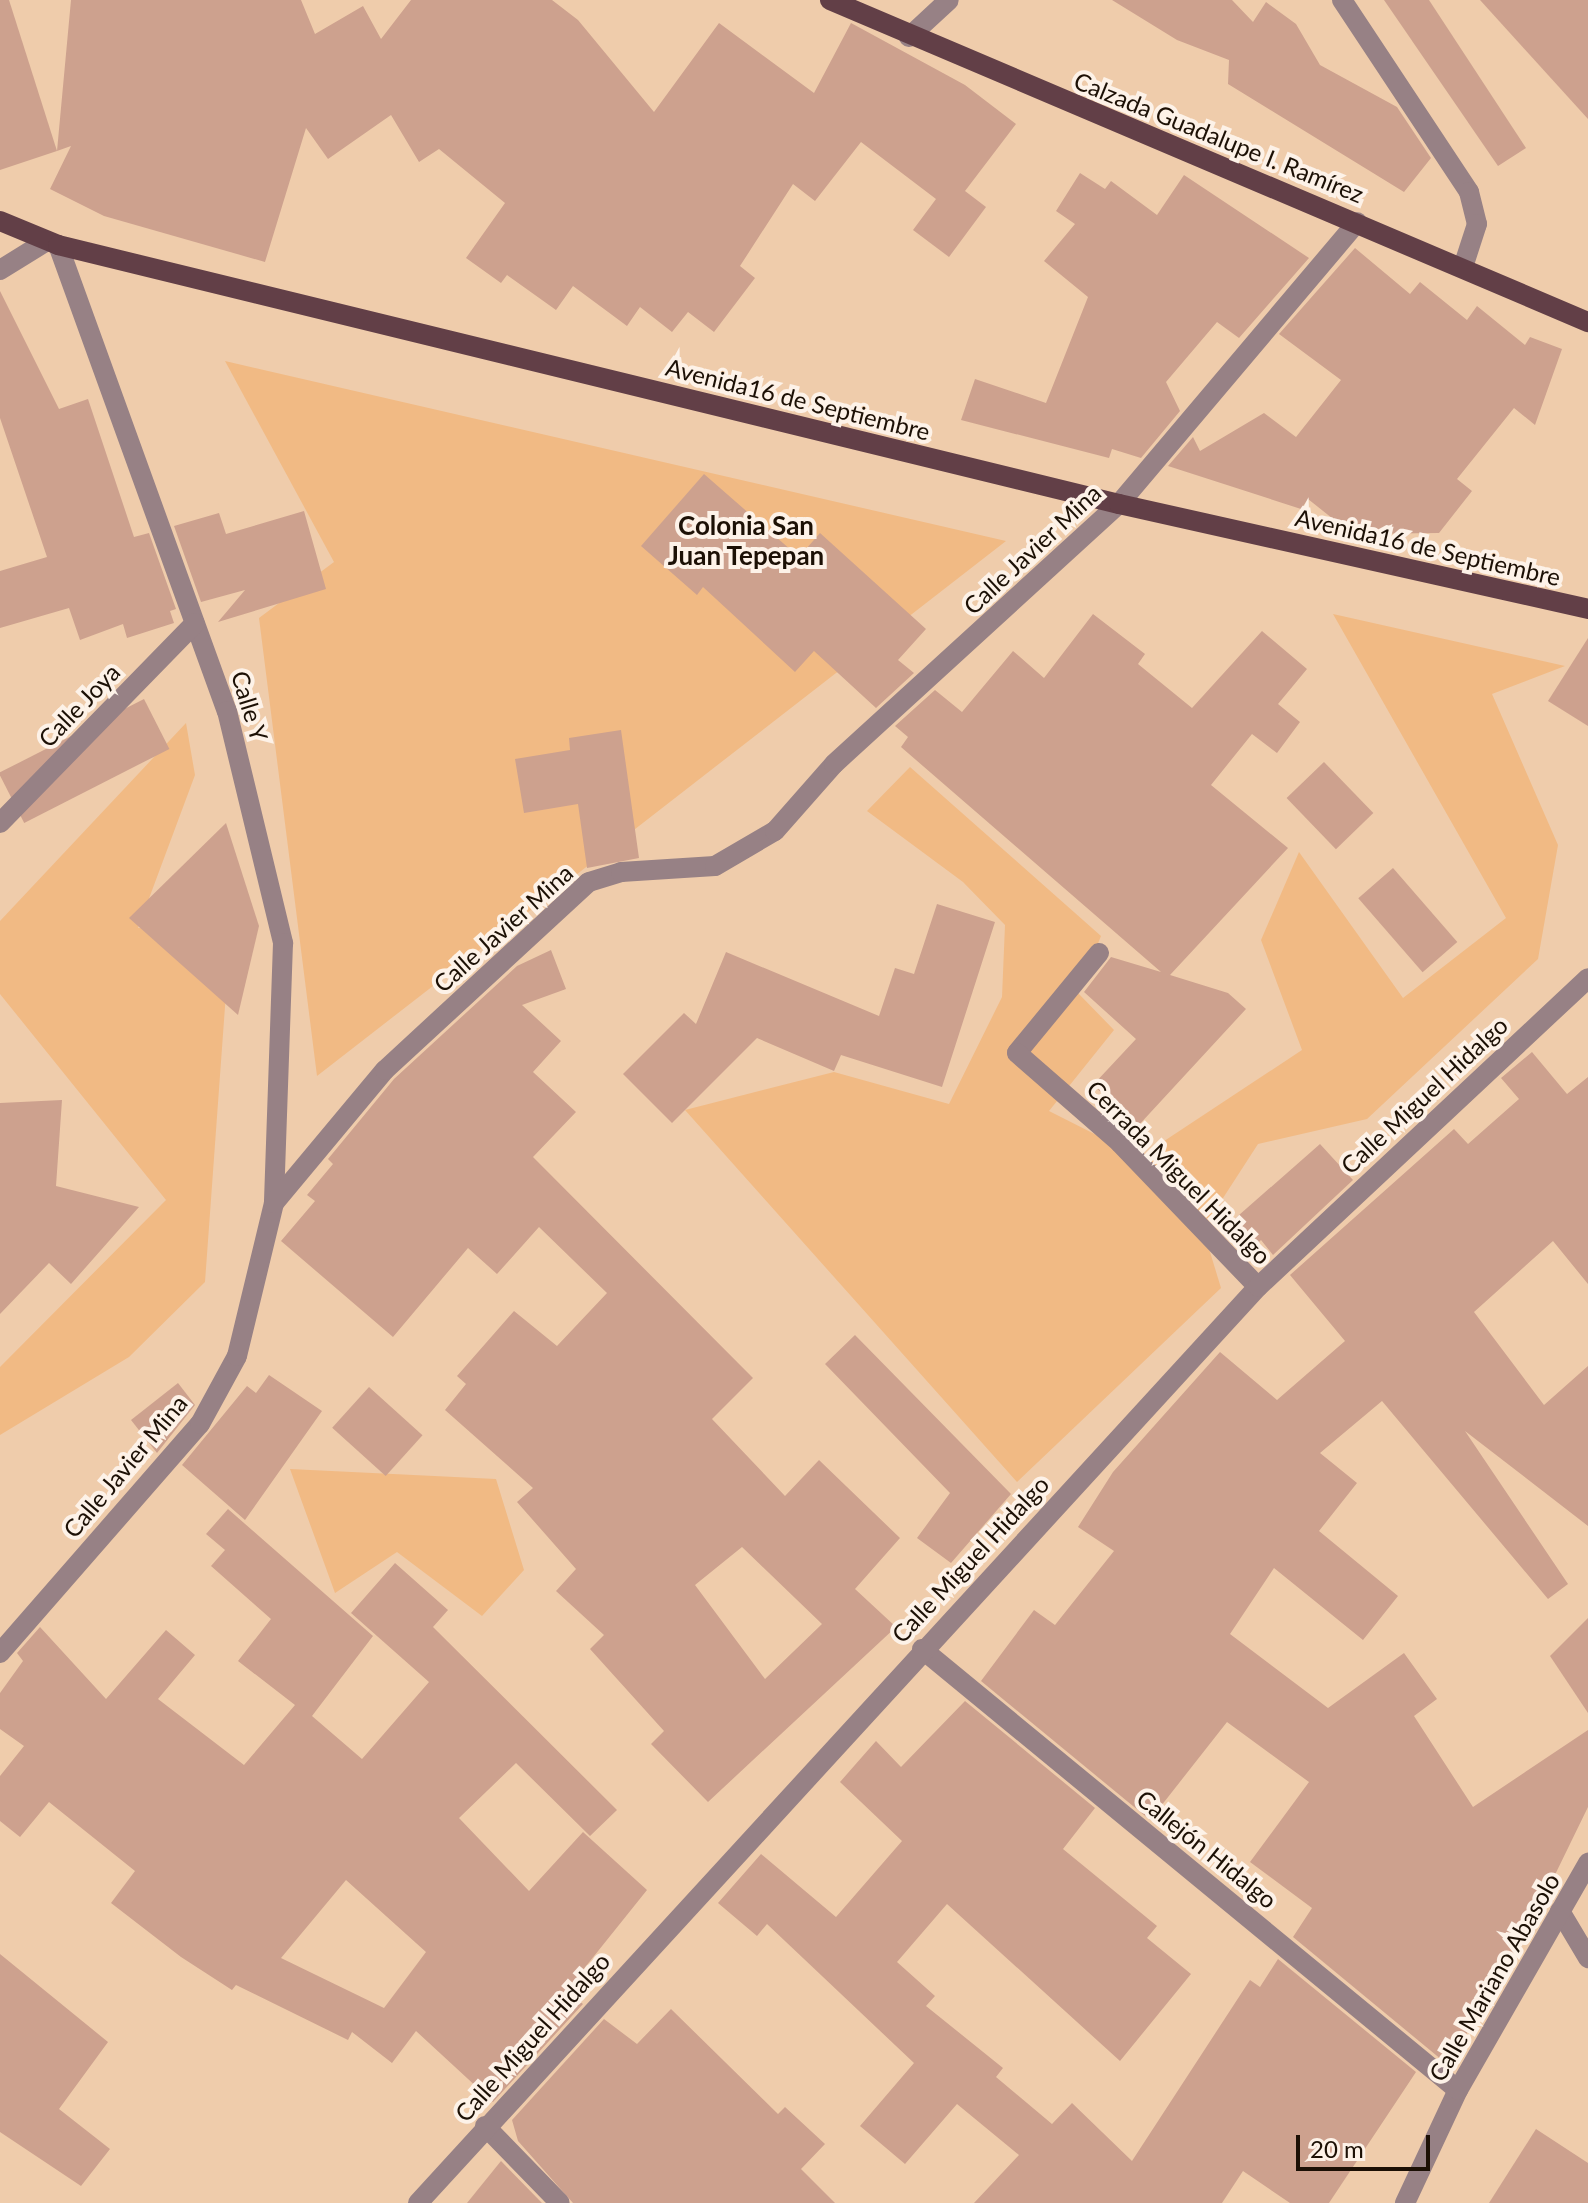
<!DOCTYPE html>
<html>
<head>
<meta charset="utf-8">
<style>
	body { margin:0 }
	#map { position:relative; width:1588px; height:2203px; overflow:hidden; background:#efccab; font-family:Lato,sans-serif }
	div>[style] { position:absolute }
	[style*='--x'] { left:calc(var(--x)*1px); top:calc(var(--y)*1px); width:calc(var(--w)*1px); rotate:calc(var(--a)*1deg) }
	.green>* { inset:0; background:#f1ba84 }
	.building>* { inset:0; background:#cda18e; transform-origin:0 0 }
	.minor>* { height:20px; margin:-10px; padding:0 10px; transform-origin:10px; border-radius:10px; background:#978185 }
	.major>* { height:20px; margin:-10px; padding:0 10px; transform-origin:10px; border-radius:10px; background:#623f47 }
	span { translate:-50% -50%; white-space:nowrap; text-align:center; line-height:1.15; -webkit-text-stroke:8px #fdf2e8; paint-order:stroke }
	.street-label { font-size:24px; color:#1c1005 }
	.neighbourhood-label { font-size:26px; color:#1c1005; font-weight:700 }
	.scale { position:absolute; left:1296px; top:2135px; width:134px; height:36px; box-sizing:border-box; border:4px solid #1c1005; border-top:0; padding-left:10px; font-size:24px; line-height:28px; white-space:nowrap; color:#1c1005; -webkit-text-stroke:6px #fdf2e8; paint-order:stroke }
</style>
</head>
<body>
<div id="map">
	<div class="green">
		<i style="clip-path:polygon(225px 361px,1006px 541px,317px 1076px,259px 618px,334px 562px)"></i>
		<i style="clip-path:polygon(1333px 614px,1565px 666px,1492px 694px,1558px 845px,1538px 959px,1367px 1119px,1258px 1144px,1203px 1229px,1221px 1288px,1017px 1482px,685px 1110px,834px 1072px,949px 1104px,1002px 997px,1005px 925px,963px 882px,867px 811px,910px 767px,1101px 936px,1078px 993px,1114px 1030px,1049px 1111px,1140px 1157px,1302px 1050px,1261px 940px,1299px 852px,1403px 998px,1506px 918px)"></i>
		<i style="clip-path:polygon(186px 723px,195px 775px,138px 928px,231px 924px,205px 1282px,129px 1357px,0 1435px,0 1367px,166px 1200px,0 994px,0 921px)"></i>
		<i style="clip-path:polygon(290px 1469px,496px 1479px,524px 1570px,482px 1616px,397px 1552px,335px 1593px)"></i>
	</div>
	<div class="building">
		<i style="clip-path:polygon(0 0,9px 0,57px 151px,0 170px)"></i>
		<i style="clip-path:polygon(71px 0,301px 0,315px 34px,363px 6px,381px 39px,411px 0,552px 0,578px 20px,654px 112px,719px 23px,814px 93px,851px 23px,965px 85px,1016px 124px,965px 191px,986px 207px,949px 257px,913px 230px,936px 199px,861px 142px,815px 201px,793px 184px,740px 266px,755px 278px,714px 332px,688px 312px,672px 332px,640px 307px,627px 326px,573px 286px,556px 310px,507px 275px,501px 283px,466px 258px,505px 203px,439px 149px,419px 162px,391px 115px,328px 159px,306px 128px,265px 262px,104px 216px,50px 189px,71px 146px,57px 151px)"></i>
		<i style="clip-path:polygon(1112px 0,1232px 0,1253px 22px,1266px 2px,1296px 24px,1320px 65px,1397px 107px,1431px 158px,1404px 192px,1228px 84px,1229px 60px,1177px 40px)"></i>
		<i style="clip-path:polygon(1384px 0,1429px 0,1526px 148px,1498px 166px)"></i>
		<i style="clip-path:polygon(1480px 0,1588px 0,1588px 119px)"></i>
		<i style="clip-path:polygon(1080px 173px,1105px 189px,1111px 181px,1157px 215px,1184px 175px,1309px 258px,1239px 338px,1217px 322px,1166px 382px,1180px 411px,1141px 458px,1112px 449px,1109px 458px,961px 420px,975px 379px,1046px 403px,1088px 297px,1044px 261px,1075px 224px,1056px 211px)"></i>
		<i style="clip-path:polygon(1355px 248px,1410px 294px,1420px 282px,1467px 320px,1477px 306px,1525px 345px,1530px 337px,1562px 349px,1535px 425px,1514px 408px,1457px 479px,1472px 491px,1439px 533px,1352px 534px,1308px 499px,1301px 509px,1168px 466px,1193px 437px,1200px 451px,1264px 413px,1296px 437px,1341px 380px,1279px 334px)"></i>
		<i style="clip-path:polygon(0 291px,59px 409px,88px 399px,134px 537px,149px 533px,176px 609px,170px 611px,174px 623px,127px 638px,123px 624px,80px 640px,69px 608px,0 628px,0 571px,47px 557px,0 418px)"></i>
		<i style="clip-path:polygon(704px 474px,799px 557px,820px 533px,926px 629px,898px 660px,914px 673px,876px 708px,814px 651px,795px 672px,703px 587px,697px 595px,641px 546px)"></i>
		<i style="clip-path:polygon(304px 511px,326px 589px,218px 622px,245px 590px,201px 602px,174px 526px,219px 513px,226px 534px)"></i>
		<i style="clip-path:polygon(1093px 614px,1145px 654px,1138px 664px,1192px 708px,1262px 631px,1307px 669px,1278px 704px,1300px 722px,1277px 753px,1252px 734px,1211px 785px,1288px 848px,1170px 975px,1228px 993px,1246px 1009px,1138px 1126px,1093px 1085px,1136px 1039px,1084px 992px,1111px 957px,1161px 972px,901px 747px,908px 737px,895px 726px,935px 690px,962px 712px,1013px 651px,1044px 678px)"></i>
		<i style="clip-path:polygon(1588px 638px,1588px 726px,1548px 701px)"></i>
		<i style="left:144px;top:699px;width:56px;height:163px;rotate:63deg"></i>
		<i style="clip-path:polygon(621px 730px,639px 858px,587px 868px,578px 804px,524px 813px,515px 759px,570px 750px,569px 738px)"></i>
		<i style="left:1324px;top:762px;width:71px;height:52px;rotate:46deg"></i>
		<i style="clip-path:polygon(226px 823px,259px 926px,238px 1015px,129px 918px)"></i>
		<i style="left:1393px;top:868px;width:98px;height:46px;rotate:49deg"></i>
		<i style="clip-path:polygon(937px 904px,995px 922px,942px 1087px,841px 1055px,834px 1071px,757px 1038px,672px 1123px,623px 1074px,684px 1013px,696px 1024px,726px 952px,879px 1016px,895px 968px,914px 974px)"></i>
		<i style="clip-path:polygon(evenodd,551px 950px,566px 989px,522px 1005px,561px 1041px,533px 1072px,576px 1112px,533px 1157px,753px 1378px,712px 1419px,785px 1496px,819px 1460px,900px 1538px,855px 1589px,896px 1627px,708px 1802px,651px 1744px,664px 1731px,590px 1649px,604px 1635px,556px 1591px,576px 1569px,517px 1502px,533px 1488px,445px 1410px,466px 1384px,457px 1376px,514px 1311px,557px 1346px,607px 1293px,539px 1227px,497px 1274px,468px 1248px,393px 1337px,281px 1241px,315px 1201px,307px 1195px,333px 1164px,328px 1159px,394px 1079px,517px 966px,551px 950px,742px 1547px,822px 1624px,765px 1679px,695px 1585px,742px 1547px)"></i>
		<i style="clip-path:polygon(1532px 1052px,1567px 1094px,1588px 1077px,1588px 1284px,1553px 1241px,1474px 1312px,1544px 1405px,1588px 1366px,1588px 1526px,1465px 1431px,1568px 1584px,1548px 1599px,1382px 1401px,1320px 1453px,1357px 1483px,1319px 1531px,1398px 1596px,1363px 1640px,1274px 1568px,1230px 1634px,1328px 1708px,1404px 1653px,1437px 1699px,1414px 1716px,1473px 1807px,1588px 1730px,1588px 1807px,1531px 1924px,1448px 2065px,1293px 1937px,1312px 1908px,1250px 1862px,1309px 1782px,1227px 1722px,1150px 1820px,981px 1681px,1034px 1610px,1055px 1625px,1114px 1551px,1078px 1527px,1113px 1472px,1220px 1352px,1277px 1400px,1345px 1341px,1290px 1275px,1454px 1129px,1468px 1144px,1519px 1099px,1501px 1078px)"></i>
		<i style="clip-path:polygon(62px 1100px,56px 1186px,139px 1207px,71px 1284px,49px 1263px,0 1314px,0 1103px)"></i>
		<i style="clip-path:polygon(1320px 1144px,1353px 1180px,1273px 1255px,1261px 1240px,1245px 1255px,1222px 1230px)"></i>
		<i style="clip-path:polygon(855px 1335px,1011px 1494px,951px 1563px,917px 1538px,950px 1493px,825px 1364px)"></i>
		<i style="clip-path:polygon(269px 1375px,322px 1411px,245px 1520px,182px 1465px,247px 1386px,256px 1393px)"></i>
		<i style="clip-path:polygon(178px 1383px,195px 1405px,157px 1453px,131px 1420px)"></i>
		<i style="left:369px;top:1387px;width:72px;height:55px;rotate:42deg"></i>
		<i style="clip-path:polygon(evenodd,228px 1509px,373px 1636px,312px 1716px,362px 1759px,429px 1682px,351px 1613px,395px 1563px,448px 1610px,433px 1627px,617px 1810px,590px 1836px,516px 1763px,459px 1818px,529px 1891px,583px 1832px,647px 1890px,566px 1991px,583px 2004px,493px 2102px,416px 2031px,392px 2063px,352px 2032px,348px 2040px,236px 1985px,232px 1990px,181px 1957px,111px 1903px,135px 1871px,49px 1802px,20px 1837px,0 1821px,0 1776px,24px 1746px,0 1729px,0 1693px,23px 1661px,17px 1653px,40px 1627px,106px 1699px,166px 1630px,195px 1655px,158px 1699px,244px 1765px,295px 1705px,238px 1661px,271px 1619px,211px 1566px,225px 1550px,206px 1534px,228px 1509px,346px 1880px,426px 1952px,384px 2008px,281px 1958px,346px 1880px)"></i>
		<i style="clip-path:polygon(1588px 1618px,1588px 1713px,1550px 1656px)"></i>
		<i style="clip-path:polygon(965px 1701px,1095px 1808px,1063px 1849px,1157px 1926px,1147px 1938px,1191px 1974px,1120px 2061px,947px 1904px,897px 1962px,935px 1996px,926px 2006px,1003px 2068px,996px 2077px,1052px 2124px,1072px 2103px,1132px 2161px,1250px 1980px,1260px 1987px,1278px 1959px,1416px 2072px,1329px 2203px,1290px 2203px,1243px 2171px,1222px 2203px,974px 2203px,1019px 2155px,957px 2104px,905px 2164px,860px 2126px,914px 2063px,767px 1924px,757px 1936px,718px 1903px,761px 1854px,836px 1917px,902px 1841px,840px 1782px,876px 1741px,901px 1767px)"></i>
		<i style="clip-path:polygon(0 1954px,108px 2042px,59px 2109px,110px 2149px,81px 2186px,0 2132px)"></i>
		<i style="clip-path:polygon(671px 2009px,778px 2114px,785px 2107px,825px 2144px,801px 2169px,835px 2203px,573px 2203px,518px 2141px,512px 2120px,604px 2019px,637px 2044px)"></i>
		<i style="clip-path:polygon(1536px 2129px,1588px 2163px,1588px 2203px,1489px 2203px)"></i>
		<i style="clip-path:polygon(501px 2161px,542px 2203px,467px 2203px)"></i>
	</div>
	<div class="minor">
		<i style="--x:1342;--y:0;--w:230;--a:56.5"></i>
		<i style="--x:1469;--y:192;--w:33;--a:76"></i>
		<i style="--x:1477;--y:224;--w:45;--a:108"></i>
		<i style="--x:909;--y:37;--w:54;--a:-42.8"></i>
		<i style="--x:58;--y:245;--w:496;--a:70.1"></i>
		<i style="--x:227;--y:711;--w:239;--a:76.4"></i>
		<i style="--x:283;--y:943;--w:260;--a:92"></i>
		<i style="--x:0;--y:270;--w:55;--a:-31.7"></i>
		<i style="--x:0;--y:823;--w:279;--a:-45.7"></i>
		<i style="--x:1099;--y:953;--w:129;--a:129.4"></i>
		<i style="--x:1017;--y:1053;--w:137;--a:41.1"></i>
		<i style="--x:1120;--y:1143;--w:199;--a:46.2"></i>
		<i style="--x:922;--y:1649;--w:694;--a:39.45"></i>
		<i style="--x:0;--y:1653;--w:304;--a:-48.9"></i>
		<i style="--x:200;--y:1424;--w:77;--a:-61.4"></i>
		<i style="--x:237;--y:1356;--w:157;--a:-76.4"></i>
		<i style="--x:274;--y:1203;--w:173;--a:-50.2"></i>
		<i style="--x:385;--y:1070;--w:277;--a:-42.7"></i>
		<i style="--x:589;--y:882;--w:34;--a:-17"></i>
		<i style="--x:621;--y:872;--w:94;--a:-3.7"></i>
		<i style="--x:715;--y:866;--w:69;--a:-30.3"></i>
		<i style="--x:775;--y:831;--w:89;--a:-48.6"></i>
		<i style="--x:834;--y:764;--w:386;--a:-42.4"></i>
		<i style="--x:1119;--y:504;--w:369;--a:-49.8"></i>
		<i style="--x:1560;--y:1911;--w:55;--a:59.2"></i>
		<i style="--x:485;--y:2126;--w:107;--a:45.8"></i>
		<i style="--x:418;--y:2203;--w:1243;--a:-47.48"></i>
		<i style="--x:1258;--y:1287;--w:452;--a:-43.1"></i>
		<i style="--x:1405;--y:2203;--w:125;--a:-64.9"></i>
		<i style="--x:1458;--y:2090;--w:262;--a:-60.2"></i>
	</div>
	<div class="major">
		<i style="--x:830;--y:0;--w:824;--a:23.02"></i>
		<i style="--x:0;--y:221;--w:63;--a:22.5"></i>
		<i style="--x:58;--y:245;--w:1092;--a:13.72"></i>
		<i style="--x:1119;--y:504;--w:481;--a:12.6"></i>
	</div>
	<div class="street-label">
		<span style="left:1219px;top:137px;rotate:22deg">Calzada Guadalupe I. Ramírez</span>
		<span style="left:798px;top:399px;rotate:14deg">Avenida16 de Septiembre</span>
		<span style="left:1428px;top:547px;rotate:13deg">Avenida16 de Septiembre</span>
		<span style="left:1032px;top:549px;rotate:-43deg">Calle Javier Mina</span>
		<span style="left:79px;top:705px;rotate:-46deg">Calle Joya</span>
		<span style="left:250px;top:706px;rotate:73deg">Calle Y</span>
		<span style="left:503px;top:928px;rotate:-42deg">Calle Javier Mina</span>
		<span style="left:1424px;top:1095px;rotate:-43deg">Calle Miguel Hidalgo</span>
		<span style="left:1179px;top:1172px;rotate:45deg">Cerrada Miguel Hidalgo</span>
		<span style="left:125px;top:1466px;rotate:-50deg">Calle Javier Mina</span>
		<span style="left:970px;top:1559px;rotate:-47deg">Calle Miguel Hidalgo</span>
		<span style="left:1207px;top:1849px;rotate:39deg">Callejón Hidalgo</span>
		<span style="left:1494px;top:1977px;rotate:-60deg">Calle Mariano Abasolo</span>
		<span style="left:532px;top:2037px;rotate:-48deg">Calle Miguel Hidalgo</span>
	</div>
	<div class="neighbourhood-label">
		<span style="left:746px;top:541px">Colonia San<br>Juan Tepepan</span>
	</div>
	<div class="scale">20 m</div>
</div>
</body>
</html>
